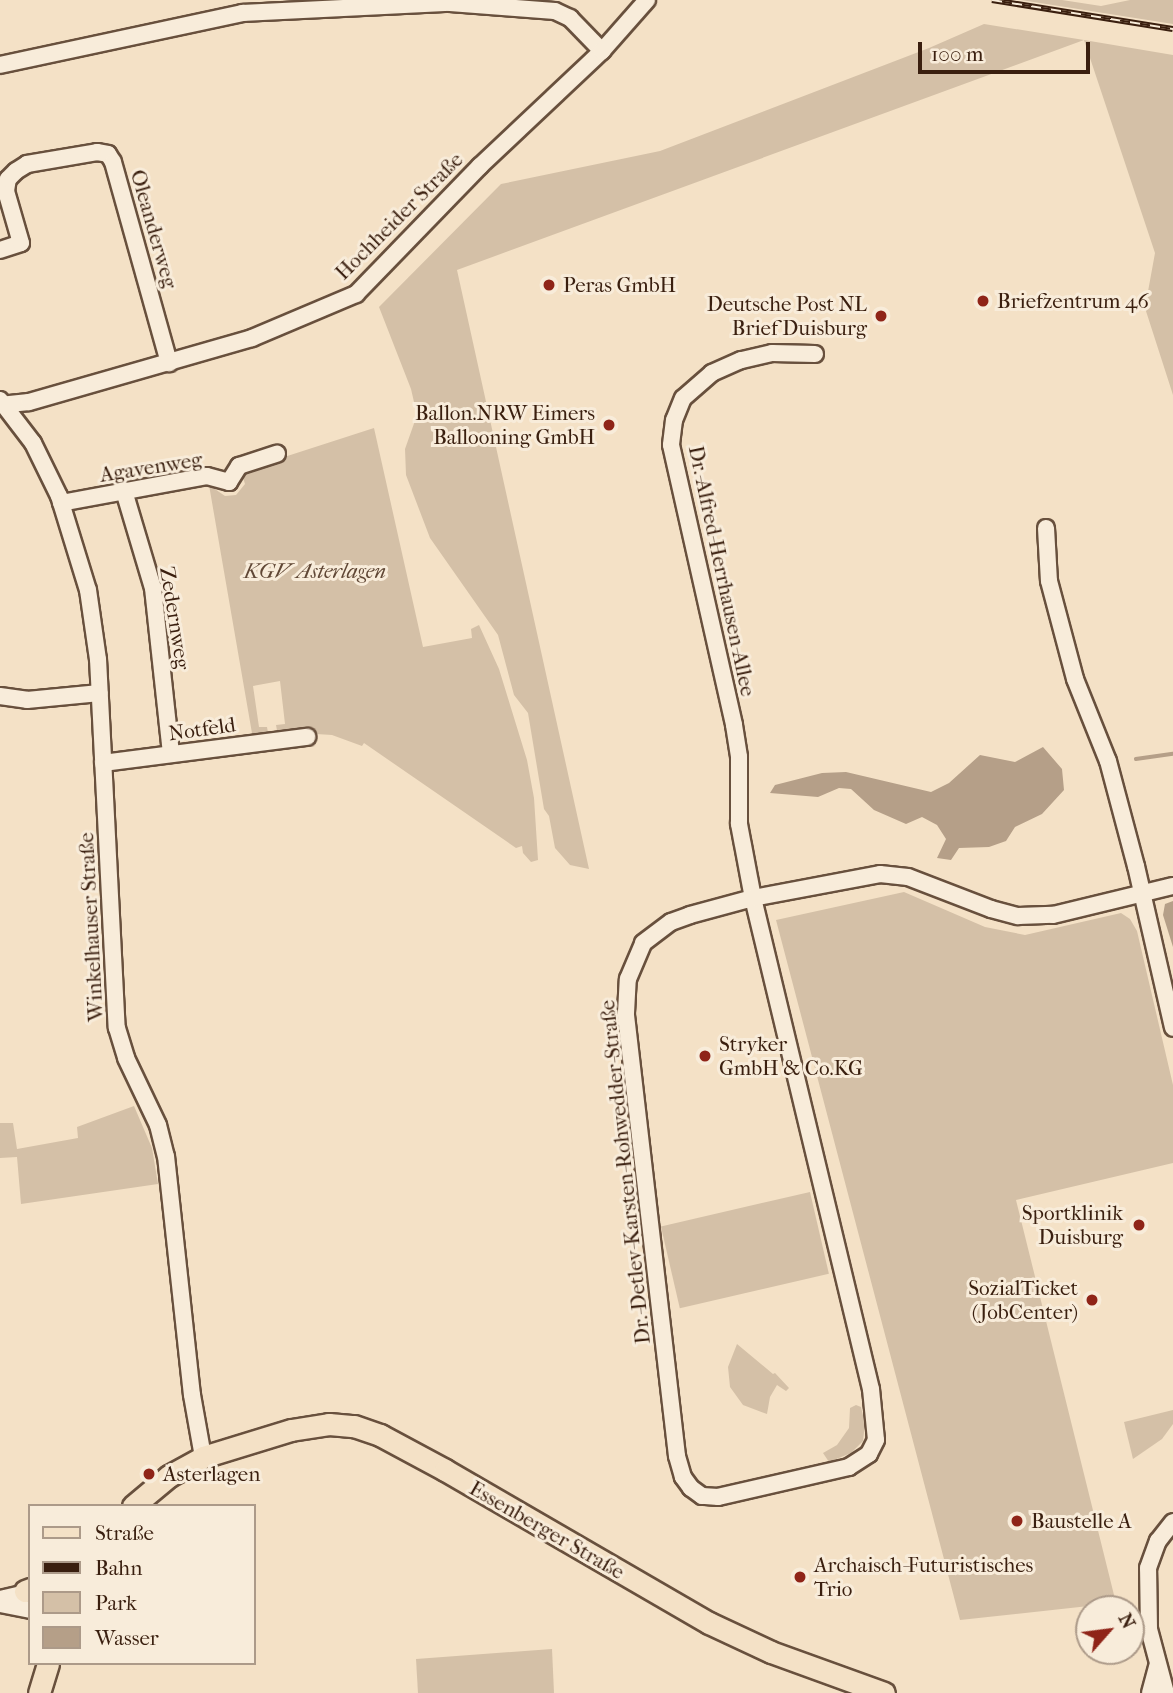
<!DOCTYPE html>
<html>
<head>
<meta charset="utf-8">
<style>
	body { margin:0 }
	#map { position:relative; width:1173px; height:1693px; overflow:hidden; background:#f4e1c6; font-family:"IM FELL French Canon",serif }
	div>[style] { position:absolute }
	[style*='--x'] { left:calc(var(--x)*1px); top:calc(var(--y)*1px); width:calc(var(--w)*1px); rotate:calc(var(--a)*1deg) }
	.green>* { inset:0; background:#d4c0a7; transform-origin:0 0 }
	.water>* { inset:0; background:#b59f88 }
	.stream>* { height:3.5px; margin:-1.75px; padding:0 1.75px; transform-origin:1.75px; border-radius:1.75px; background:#b59f88 }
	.roads { filter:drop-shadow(2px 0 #68503d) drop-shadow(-2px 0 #68503d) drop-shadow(0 2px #68503d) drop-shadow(0 -2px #68503d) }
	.minor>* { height:16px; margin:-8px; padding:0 8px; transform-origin:8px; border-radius:8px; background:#f8ecda }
	.major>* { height:21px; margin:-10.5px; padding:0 10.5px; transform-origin:10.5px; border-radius:10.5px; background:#f4e1c6 }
	.rail>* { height:6px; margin-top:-3px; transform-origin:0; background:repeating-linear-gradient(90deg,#f8ecda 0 10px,#3a1f0f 0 20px); box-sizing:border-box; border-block:2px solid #3a1f0f }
	.dots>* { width:19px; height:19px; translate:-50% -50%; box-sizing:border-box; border:4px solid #f8ecda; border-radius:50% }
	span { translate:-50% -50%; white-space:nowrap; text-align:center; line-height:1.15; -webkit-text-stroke:6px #f8ecda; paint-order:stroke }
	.street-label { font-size:21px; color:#3a1f0f }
	.poi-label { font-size:21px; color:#3a1f0f }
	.left { translate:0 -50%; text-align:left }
	.right { translate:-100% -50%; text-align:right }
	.park-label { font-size:21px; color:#604735; font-style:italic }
	.legend { position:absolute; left:28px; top:1504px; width:228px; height:161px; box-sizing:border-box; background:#f8ecda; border:2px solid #ac9a89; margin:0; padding:9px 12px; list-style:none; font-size:21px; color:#3a1f0f }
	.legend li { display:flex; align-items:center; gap:14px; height:35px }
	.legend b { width:35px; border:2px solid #ac9a89 }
	.north { position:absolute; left:1075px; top:1595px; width:70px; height:70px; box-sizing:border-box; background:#f8ecda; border:2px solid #ac9a89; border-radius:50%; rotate:62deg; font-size:19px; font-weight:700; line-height:28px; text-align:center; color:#3a1f0f }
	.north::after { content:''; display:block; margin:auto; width:24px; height:32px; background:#8f2418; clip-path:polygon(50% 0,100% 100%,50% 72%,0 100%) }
	.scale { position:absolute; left:918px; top:42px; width:172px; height:32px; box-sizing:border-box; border:4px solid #3a1f0f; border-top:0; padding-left:9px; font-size:21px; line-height:24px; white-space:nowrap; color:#3a1f0f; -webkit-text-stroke:5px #f8ecda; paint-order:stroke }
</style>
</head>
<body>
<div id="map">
	<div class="green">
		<i style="clip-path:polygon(1021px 0,1062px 0,1101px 6px,1130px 0,1173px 0,1173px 24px)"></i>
		<i style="clip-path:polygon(984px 24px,1084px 40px,1173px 55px,1173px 395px,1145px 308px,1155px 253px,1084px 40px,457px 270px,589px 869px,570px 865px,555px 848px,549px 816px,544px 809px,528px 713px,514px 695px,498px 635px,430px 538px,406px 475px,405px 449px,417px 415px,411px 389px,379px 307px,501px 184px,660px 151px,929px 48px)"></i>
		<i style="clip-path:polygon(374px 428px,423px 647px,472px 638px,471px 629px,479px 625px,499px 669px,527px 760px,534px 798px,538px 860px,531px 862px,523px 853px,522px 846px,516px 848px,364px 743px,362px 746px,332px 735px,316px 734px,278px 736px,276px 725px,285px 724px,280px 681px,253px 686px,259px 727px,267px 727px,269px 738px,253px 739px,209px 485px,225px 496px,236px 495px,245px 484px,241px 471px)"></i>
		<i style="clip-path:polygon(904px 892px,985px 927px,1025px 935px,1121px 913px,1130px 919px,1137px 931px,1173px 1085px,1173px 1163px,1016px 1200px,1116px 1603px,960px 1620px,776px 920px)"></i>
		<i style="clip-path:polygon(134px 1106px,152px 1148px,158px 1184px,21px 1204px,17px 1157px,0 1158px,0 1123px,13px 1123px,17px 1149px,78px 1138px,77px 1127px)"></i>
		<i style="left:810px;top:1192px;width:84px;height:153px;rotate:77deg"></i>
		<i style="clip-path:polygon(737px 1344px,773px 1374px,775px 1373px,789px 1388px,786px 1391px,777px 1385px,770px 1397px,767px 1414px,743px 1405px,730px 1387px,728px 1367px)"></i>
		<i style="clip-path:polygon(856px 1405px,861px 1407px,865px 1424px,863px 1441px,851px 1453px,829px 1462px,823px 1453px,837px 1445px,849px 1428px,850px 1408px)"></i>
		<i style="clip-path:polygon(1173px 1410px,1173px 1424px,1162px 1439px,1133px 1459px,1124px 1422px)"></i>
		<i style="clip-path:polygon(552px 1649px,554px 1693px,418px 1693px,416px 1659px)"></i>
	</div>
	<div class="water">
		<i style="clip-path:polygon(1043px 747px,1062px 769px,1064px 790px,1042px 814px,1015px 827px,1006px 841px,989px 847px,959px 848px,951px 860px,937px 858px,946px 839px,937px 825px,922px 817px,906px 824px,874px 810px,851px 789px,839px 788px,818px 797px,770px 793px,775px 785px,822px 773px,846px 772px,931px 792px,949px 783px,980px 755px,1015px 762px)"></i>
		<i style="clip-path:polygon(1173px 901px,1173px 947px,1163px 915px,1165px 904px)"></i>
	</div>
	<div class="stream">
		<i style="--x:1136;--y:759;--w:37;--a:-8"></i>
	</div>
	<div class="roads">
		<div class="minor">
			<i style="--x:0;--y:65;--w:248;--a:-12.1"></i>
			<i style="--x:242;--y:13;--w:208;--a:-2.8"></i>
			<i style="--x:450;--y:3;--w:105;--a:4.4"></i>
			<i style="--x:555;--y:11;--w:17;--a:25"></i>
			<i style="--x:570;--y:18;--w:46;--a:45.9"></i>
			<i style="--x:0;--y:250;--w:22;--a:-18"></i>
			<i style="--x:21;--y:243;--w:54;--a:-106.1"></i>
			<i style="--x:6;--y:191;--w:12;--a:-81"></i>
			<i style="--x:8;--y:179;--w:11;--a:-45"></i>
			<i style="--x:16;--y:171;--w:13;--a:-32"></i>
			<i style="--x:27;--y:164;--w:71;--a:-9.7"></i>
			<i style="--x:97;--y:152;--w:11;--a:10"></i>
			<i style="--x:108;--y:154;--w:9;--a:58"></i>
			<i style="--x:113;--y:162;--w:209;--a:74.4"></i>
			<i style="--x:815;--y:354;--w:43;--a:-178.7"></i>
			<i style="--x:772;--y:353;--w:32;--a:167"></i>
			<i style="--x:741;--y:360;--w:32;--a:156"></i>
			<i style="--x:712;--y:373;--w:38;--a:139"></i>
			<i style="--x:683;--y:398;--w:24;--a:112"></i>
			<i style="--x:674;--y:420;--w:25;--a:97"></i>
			<i style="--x:671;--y:445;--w:287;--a:77.3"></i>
			<i style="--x:734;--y:725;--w:32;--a:81"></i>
			<i style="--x:739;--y:757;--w:67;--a:90"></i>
			<i style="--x:739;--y:824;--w:75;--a:79.3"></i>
			<i style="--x:753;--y:898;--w:505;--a:76.49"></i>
			<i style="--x:871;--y:1389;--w:51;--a:84.4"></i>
			<i style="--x:876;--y:1440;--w:16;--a:117"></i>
			<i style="--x:869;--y:1454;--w:24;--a:147"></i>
			<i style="--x:849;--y:1467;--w:134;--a:167.1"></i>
			<i style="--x:718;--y:1497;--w:16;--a:-176"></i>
			<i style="--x:702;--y:1496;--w:14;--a:-144"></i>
			<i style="--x:691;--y:1488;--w:14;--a:-126"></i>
			<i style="--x:683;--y:1477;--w:22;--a:-106"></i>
			<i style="--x:677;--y:1456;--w:446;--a:-96.6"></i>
			<i style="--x:626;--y:1013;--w:34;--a:-87"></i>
			<i style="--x:628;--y:979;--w:39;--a:-67"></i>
			<i style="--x:643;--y:943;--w:35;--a:-37"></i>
			<i style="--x:671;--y:922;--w:20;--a:-20"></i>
			<i style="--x:690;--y:915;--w:65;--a:-15.1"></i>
			<i style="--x:753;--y:898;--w:129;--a:-10.7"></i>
			<i style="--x:880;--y:874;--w:28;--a:6"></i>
			<i style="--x:908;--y:877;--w:89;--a:21.1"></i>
			<i style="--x:991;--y:909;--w:28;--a:15"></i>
			<i style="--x:1018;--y:916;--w:35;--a:-2"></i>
			<i style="--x:1053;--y:915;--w:123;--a:-13.6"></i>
			<i style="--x:0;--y:400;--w:54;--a:52.5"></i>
			<i style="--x:33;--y:443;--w:59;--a:63.9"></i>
			<i style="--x:59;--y:496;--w:98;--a:72.9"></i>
			<i style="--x:88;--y:590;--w:70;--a:81.8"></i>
			<i style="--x:98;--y:659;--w:369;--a:87.1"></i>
			<i style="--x:117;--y:1028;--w:31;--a:73"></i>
			<i style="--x:126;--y:1058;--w:74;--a:64.5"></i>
			<i style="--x:158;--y:1125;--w:32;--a:76"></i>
			<i style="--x:166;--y:1156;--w:240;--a:83.8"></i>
			<i style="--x:192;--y:1395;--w:63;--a:79.9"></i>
			<i style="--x:0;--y:405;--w:29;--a:-6"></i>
			<i style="--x:29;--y:402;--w:232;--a:-16"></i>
			<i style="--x:252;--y:338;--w:113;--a:-22.9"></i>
			<i style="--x:356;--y:294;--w:178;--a:-45.9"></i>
			<i style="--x:480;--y:166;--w:168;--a:-43.3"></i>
			<i style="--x:602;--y:51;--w:68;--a:-48.6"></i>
			<i style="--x:124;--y:491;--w:101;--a:73.4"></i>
			<i style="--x:153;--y:588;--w:167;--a:83.8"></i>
			<i style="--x:61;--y:503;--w:148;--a:-10.5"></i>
			<i style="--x:207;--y:476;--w:23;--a:15"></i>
			<i style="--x:229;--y:482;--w:19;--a:-58"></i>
			<i style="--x:239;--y:466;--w:40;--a:-18"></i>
			<i style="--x:1046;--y:528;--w:53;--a:86.8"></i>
			<i style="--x:1049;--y:581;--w:101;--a:75.1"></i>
			<i style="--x:1075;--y:679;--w:88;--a:68.1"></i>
			<i style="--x:1108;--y:761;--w:109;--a:75.1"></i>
			<i style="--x:1136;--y:866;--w:166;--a:77.1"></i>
			<i style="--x:0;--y:696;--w:27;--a:8"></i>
			<i style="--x:27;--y:700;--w:73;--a:-5.5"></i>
			<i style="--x:103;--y:763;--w:206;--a:-7.3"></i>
			<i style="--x:0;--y:1599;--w:31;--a:-13"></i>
			<i style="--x:0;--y:1604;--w:31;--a:11"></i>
			<i style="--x:1150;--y:1693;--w:28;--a:-75"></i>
			<i style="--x:1166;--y:1693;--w:66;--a:-104.9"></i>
			<i style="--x:1149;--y:1629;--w:61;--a:-90.9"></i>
			<i style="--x:1148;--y:1568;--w:29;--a:-70"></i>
			<i style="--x:1158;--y:1541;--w:24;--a:-52"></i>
		</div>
		<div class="major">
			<i style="--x:133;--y:1506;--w:47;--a:-39.8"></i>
			<i style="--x:169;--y:1476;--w:39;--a:-29"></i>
			<i style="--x:203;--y:1457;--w:92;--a:-17.1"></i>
			<i style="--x:291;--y:1430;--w:38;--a:-9"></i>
			<i style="--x:329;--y:1424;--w:25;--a:5"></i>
			<i style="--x:354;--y:1426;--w:28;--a:19"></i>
			<i style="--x:380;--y:1435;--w:74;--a:28.3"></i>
			<i style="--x:445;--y:1470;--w:305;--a:30.1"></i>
			<i style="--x:709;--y:1623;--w:68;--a:25.1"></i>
			<i style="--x:771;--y:1652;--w:120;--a:19.9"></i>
			<i style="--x:25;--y:1591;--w:5;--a:-22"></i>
			<i style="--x:39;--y:1693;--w:31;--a:-73"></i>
		</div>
	</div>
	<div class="rail">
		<i style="--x:992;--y:0;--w:183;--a:9.1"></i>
	</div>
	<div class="dots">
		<i style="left:549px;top:285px;background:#8f2418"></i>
		<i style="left:983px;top:301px;background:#8f2418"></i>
		<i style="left:881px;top:316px;background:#8f2418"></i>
		<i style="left:609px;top:425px;background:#8f2418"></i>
		<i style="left:705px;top:1056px;background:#8f2418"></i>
		<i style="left:1139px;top:1225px;background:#8f2418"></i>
		<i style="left:1092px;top:1300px;background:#8f2418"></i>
		<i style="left:149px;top:1474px;background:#8f2418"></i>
		<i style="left:1017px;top:1521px;background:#8f2418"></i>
		<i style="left:800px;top:1577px;background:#8f2418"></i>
	</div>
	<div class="street-label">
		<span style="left:399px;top:216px;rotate:-45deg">Hochheider Straße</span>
		<span style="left:154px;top:229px;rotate:74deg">Oleanderweg</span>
		<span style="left:151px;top:467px;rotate:-9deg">Agavenweg</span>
		<span style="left:722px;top:571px;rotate:78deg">Dr.-Alfred-Herrhausen-Allee</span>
		<span style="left:175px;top:618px;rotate:81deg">Zedernweg</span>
		<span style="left:202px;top:729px;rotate:-8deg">Notfeld</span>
		<span style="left:91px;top:927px;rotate:-93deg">Winkelhauser Straße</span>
		<span style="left:625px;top:1172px;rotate:-96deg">Dr.-Detlev-Karsten-Rohwedder-Straße</span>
		<span style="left:547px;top:1530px;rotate:30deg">Essenberger Straße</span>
	</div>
	<div class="poi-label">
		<span class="left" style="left:563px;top:285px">Peras GmbH</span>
		<span class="left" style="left:997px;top:301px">Briefzentrum 46</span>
		<span class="right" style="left:867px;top:316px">Deutsche Post NL<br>Brief Duisburg</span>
		<span class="right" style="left:595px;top:425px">Ballon.NRW Eimers<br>Ballooning GmbH</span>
		<span class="left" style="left:719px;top:1056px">Stryker<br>GmbH &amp; Co.KG</span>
		<span class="right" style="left:1123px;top:1225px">Sportklinik<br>Duisburg</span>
		<span class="right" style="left:1078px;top:1300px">SozialTicket<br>(JobCenter)</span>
		<span class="left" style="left:163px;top:1474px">Asterlagen</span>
		<span class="left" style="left:1031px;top:1521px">Baustelle A</span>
		<span class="left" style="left:814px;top:1577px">Archaisch-Futuristisches<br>Trio</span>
	</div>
	<div class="park-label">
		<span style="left:315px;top:571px">KGV Asterlagen</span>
	</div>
	<ul class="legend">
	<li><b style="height:9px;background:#f4e1c6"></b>Straße</li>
	<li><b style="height:9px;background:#3a1f0f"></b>Bahn</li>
	<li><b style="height:19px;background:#d4c0a7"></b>Park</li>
	<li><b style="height:19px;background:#b59f88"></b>Wasser</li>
	</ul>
	<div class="north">N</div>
	<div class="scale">100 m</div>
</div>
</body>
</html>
